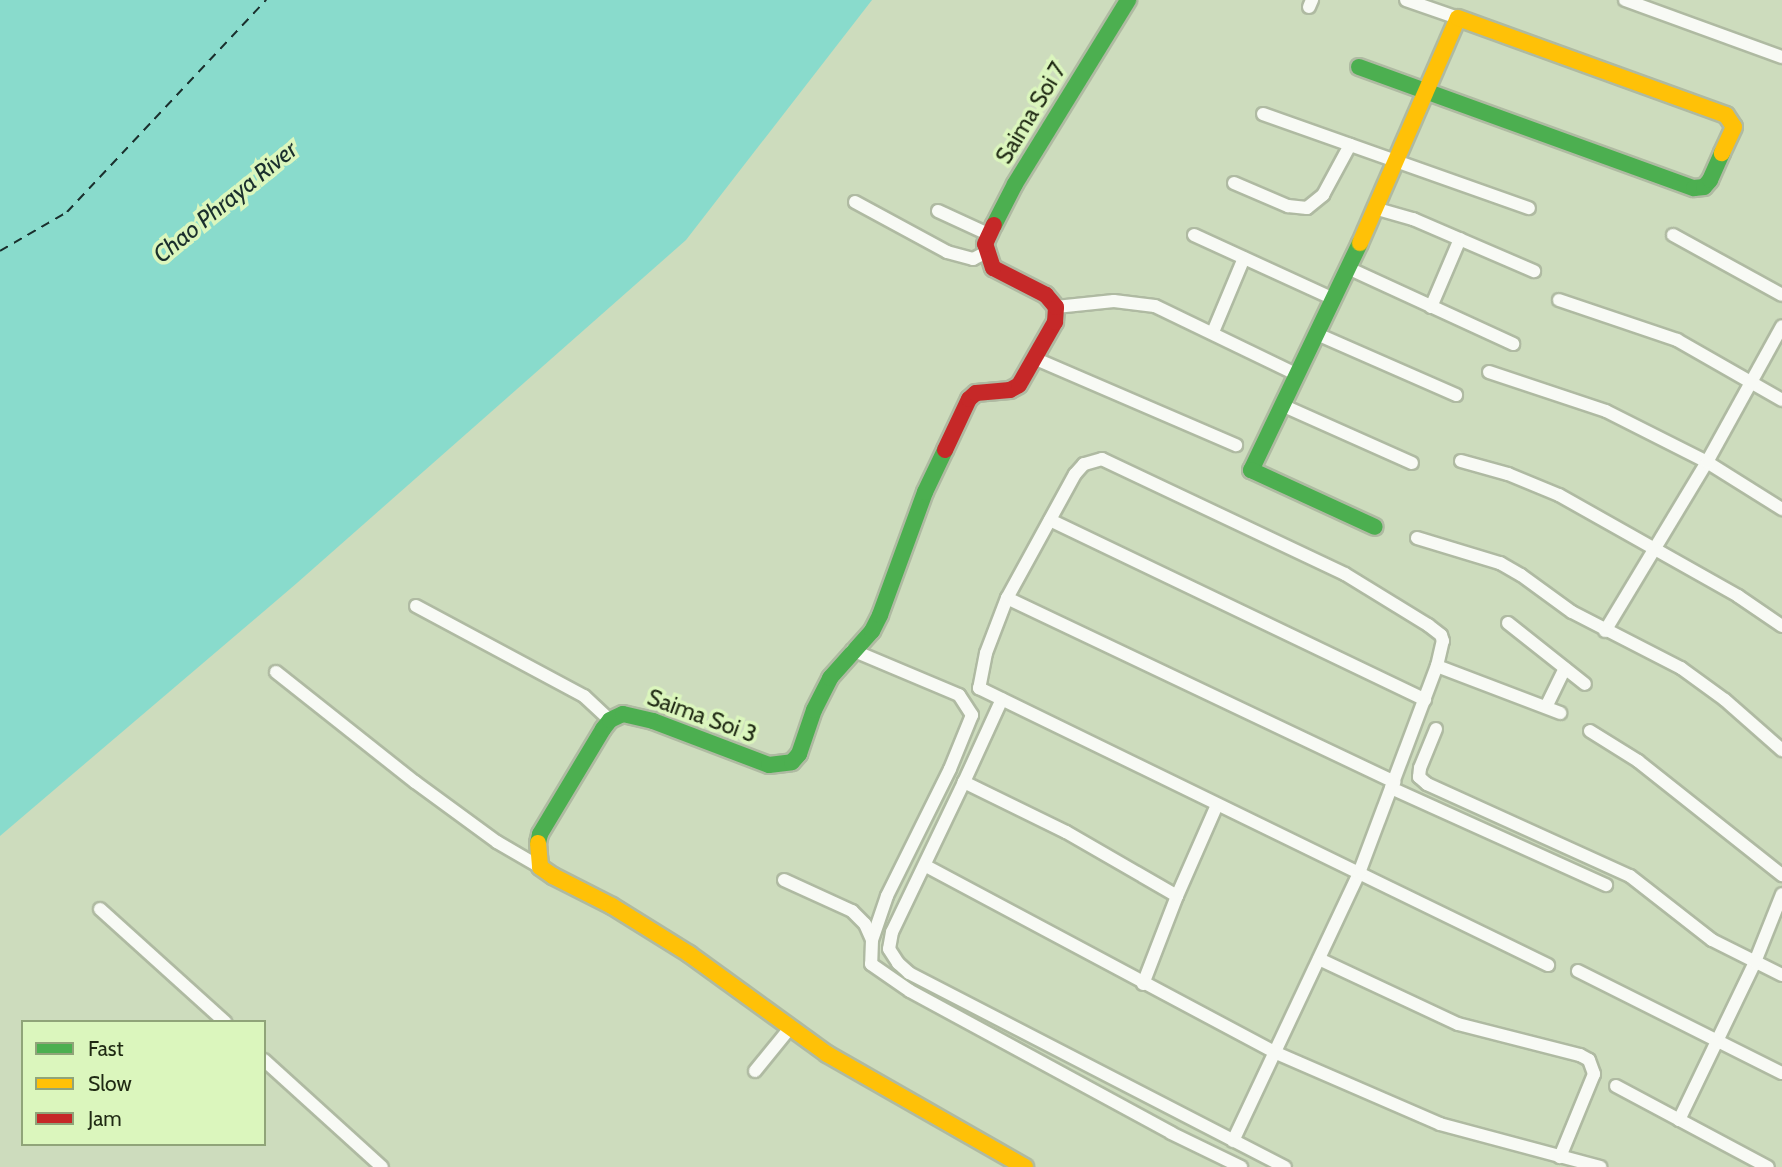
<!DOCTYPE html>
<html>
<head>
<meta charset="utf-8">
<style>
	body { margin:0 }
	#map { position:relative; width:1782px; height:1167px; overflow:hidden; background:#cddcbd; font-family:Cabin,sans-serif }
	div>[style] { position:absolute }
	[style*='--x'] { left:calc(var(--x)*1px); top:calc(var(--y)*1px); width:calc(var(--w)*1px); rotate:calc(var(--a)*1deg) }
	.water>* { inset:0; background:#89dbcc }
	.ferry>* { height:2px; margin-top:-1px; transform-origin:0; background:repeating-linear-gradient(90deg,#1a2f2d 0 9px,transparent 0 16px) }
	.roads { filter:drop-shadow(2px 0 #afbaa2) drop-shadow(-2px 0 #afbaa2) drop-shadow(0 2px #afbaa2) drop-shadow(0 -2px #afbaa2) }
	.street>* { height:12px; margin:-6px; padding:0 6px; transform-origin:6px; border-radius:6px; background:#f8faf5 }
	.fast>* { height:16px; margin:-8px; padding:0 8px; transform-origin:8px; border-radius:8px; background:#4caf50 }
	.slow>* { height:16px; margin:-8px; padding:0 8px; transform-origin:8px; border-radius:8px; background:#ffc107 }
	.jam>* { height:16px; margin:-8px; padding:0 8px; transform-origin:8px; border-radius:8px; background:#c62828 }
	span { translate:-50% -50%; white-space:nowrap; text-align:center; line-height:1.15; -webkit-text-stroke:7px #dbf6bd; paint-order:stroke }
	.street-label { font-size:23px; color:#1f2913 }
	.water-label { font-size:24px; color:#1a2f2d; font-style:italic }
	.legend { position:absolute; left:21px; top:1020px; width:245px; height:126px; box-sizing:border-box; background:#dbf6bd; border:2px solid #90a479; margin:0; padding:9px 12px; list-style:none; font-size:21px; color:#1f2913 }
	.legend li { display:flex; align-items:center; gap:14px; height:35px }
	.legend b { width:35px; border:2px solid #90a479 }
</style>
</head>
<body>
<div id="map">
	<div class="water">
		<i style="clip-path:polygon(0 0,872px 0,686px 240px,297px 583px,0 836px)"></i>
	</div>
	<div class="ferry">
		<i style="--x:0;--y:251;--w:78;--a:-30.2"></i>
		<i style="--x:67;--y:212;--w:291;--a:-46.8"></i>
	</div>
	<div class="roads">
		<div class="street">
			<i style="--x:1406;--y:0;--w:55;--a:19.1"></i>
			<i style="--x:1625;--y:0;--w:167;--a:20"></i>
			<i style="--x:1309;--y:7;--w:8;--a:-67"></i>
			<i style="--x:1263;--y:114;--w:282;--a:19.5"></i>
			<i style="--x:1234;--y:183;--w:59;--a:23.1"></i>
			<i style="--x:1288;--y:206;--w:19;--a:6"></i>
			<i style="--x:1307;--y:208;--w:21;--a:-39"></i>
			<i style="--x:1323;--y:195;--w:57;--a:-61.6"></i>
			<i style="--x:855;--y:202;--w:105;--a:28.5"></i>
			<i style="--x:947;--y:252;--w:27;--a:15"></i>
			<i style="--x:973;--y:259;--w:13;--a:-27"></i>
			<i style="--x:1374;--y:208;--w:41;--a:15.8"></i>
			<i style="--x:1413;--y:219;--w:132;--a:23.3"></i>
			<i style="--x:938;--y:211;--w:55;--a:24.7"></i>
			<i style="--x:1194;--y:235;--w:154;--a:24.6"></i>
			<i style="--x:1673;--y:235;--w:124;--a:28.8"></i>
			<i style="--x:1348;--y:268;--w:182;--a:24.7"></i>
			<i style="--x:1559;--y:300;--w:125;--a:18.7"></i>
			<i style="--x:1677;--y:340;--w:121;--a:29.7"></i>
			<i style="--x:1056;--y:307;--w:58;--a:-5.9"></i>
			<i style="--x:1114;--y:301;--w:41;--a:7"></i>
			<i style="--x:1155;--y:306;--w:159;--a:25.8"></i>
			<i style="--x:1431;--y:307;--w:74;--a:-66.9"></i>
			<i style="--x:1213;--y:332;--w:80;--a:-67.3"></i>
			<i style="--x:1317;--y:334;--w:152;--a:23.7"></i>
			<i style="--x:1036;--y:359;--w:218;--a:23.3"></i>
			<i style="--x:1489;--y:372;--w:123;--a:18.4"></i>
			<i style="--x:1606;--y:411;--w:113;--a:26.8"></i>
			<i style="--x:1707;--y:462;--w:89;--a:32.1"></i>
			<i style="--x:1284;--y:406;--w:140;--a:24"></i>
			<i style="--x:1461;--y:461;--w:49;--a:15.5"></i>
			<i style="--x:1508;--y:474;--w:55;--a:22.4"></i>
			<i style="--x:1559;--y:495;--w:206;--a:29.4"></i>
			<i style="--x:1738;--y:596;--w:53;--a:34.3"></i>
			<i style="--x:1050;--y:520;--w:416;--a:25.6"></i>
			<i style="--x:1417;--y:538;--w:87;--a:16.8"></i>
			<i style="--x:1500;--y:563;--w:24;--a:30"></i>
			<i style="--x:1521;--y:575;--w:63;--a:36"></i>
			<i style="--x:1572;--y:612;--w:123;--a:27.2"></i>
			<i style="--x:1681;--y:668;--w:54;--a:36"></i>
			<i style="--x:1725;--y:700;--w:76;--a:41.3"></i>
			<i style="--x:1007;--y:598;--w:429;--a:25.4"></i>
			<i style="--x:416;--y:606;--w:191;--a:28.2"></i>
			<i style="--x:584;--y:696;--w:35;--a:43"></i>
			<i style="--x:1508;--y:623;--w:98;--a:38.4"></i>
			<i style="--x:1605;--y:631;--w:197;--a:-58.9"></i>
			<i style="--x:1707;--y:462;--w:155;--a:-61.1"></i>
			<i style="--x:852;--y:650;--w:116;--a:22.8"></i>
			<i style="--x:959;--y:695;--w:24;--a:57"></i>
			<i style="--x:972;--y:715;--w:58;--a:112.2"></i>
			<i style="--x:950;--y:769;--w:142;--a:116.4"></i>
			<i style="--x:887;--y:896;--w:46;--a:108.8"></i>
			<i style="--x:872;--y:940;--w:24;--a:92"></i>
			<i style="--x:871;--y:964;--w:47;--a:34.7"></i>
			<i style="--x:910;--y:991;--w:297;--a:28.5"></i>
			<i style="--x:1171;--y:1133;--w:78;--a:25.9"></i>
			<i style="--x:1437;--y:666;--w:26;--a:-77"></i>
			<i style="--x:1443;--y:641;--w:6;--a:-108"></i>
			<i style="--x:1441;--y:635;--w:16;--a:-142"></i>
			<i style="--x:1428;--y:625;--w:97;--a:-148.4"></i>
			<i style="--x:1345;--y:574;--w:269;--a:-154.7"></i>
			<i style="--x:1102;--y:459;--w:19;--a:164"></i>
			<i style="--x:1084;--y:464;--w:13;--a:132"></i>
			<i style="--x:1075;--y:474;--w:141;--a:118.7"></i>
			<i style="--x:1007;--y:598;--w:59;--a:110.9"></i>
			<i style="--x:986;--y:653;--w:36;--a:101"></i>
			<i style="--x:979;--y:688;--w:633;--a:25.96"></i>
			<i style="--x:276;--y:672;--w:177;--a:38.4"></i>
			<i style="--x:415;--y:782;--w:102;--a:36.2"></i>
			<i style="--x:497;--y:842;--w:50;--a:30.2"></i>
			<i style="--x:1546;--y:707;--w:43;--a:-64"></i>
			<i style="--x:1436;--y:729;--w:42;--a:112.3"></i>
			<i style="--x:1420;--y:768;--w:9;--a:96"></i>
			<i style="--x:1419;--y:777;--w:11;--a:41"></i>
			<i style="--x:1427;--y:784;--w:223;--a:24.4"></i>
			<i style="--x:1630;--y:876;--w:104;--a:38"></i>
			<i style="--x:1712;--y:940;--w:78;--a:26.6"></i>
			<i style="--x:1590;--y:731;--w:57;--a:32"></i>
			<i style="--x:1638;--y:761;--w:184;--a:38.4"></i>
			<i style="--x:964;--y:782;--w:91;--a:-65.4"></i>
			<i style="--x:1391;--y:788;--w:236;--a:24.3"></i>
			<i style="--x:926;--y:866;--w:395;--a:28.1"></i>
			<i style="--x:1274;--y:1052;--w:181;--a:23.4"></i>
			<i style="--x:1440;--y:1124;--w:166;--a:15"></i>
			<i style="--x:784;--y:880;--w:75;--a:24.5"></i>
			<i style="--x:852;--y:911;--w:18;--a:45"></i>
			<i style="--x:865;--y:924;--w:17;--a:66"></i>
			<i style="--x:1177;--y:896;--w:99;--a:-66.3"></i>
			<i style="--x:100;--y:909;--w:169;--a:42.1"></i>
			<i style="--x:1319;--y:959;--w:153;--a:25.1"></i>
			<i style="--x:1458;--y:1024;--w:126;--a:14.3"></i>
			<i style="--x:1580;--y:1055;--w:10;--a:29"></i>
			<i style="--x:1589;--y:1060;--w:15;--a:70"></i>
			<i style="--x:1594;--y:1074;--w:90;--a:112.3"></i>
			<i style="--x:1578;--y:971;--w:228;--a:26.6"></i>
			<i style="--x:1143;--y:984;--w:94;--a:-68.9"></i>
			<i style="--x:1177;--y:896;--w:128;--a:-150"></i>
			<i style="--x:1066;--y:832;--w:114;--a:-153.9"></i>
			<i style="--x:964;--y:782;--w:166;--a:115.6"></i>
			<i style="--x:892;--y:932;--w:17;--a:100"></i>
			<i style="--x:889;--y:949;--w:17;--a:57"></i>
			<i style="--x:898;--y:963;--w:15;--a:42"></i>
			<i style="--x:909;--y:973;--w:423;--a:27.3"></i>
			<i style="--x:264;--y:1060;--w:159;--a:42.2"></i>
			<i style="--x:755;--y:1071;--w:55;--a:-50.9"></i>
			<i style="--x:1616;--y:1086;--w:172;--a:28.1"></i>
			<i style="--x:1679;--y:1120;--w:175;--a:-64.3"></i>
			<i style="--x:1755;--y:962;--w:73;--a:-68.3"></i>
			<i style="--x:1233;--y:1141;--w:296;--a:-64.8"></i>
			<i style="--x:1359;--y:873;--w:221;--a:-69.4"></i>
			<i style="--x:1437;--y:666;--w:132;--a:20.9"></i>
		</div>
		<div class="fast">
			<i style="--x:1359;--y:67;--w:356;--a:19.9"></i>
			<i style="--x:1694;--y:188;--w:10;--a:-6"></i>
			<i style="--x:1704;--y:187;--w:9;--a:-49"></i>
			<i style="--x:1710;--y:180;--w:30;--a:-66"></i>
			<i style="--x:994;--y:225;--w:46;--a:-62.9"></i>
			<i style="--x:1015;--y:184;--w:216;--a:-58.4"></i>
			<i style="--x:1360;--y:243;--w:252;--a:115.6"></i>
			<i style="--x:1251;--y:470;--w:136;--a:24.7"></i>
			<i style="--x:538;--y:843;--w:9;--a:-77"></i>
			<i style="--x:540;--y:834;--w:122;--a:-59"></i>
			<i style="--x:603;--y:729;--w:11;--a:-52"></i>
			<i style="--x:610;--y:720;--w:14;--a:-25"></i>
			<i style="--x:623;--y:714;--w:31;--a:13"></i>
			<i style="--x:653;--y:721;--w:124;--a:20.8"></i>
			<i style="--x:769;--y:765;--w:23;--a:-7"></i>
			<i style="--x:792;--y:762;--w:11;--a:-49"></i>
			<i style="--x:799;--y:754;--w:46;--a:-71.2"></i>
			<i style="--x:814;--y:710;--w:36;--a:-63"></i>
			<i style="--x:830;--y:678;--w:63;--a:-48.2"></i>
			<i style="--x:872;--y:631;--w:18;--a:-63"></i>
			<i style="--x:880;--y:615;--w:131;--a:-69.9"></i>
			<i style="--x:925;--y:492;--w:47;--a:-64.5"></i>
		</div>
		<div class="slow">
			<i style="--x:1360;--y:243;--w:245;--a:-66.5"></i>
			<i style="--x:1458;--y:18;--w:285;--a:19.9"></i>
			<i style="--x:1726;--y:115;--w:14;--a:56"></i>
			<i style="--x:1734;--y:127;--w:29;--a:115"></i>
			<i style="--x:538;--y:843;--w:24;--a:85"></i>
			<i style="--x:540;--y:867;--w:16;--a:35"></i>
			<i style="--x:553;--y:876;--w:66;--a:27"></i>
			<i style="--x:612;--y:906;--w:91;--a:31.9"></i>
			<i style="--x:689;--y:954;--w:170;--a:35.9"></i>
			<i style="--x:827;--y:1054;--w:228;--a:29.7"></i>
		</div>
		<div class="jam">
			<i style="--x:945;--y:450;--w:56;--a:-64.8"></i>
			<i style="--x:969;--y:399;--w:9;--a:-41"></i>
			<i style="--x:976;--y:393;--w:34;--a:-5"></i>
			<i style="--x:1010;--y:390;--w:10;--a:-29"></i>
			<i style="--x:1019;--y:385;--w:73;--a:-60.3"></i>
			<i style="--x:1055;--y:322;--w:15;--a:-86"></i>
			<i style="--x:1056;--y:307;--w:16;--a:-130"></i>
			<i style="--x:1046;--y:295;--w:59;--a:-153"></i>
			<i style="--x:993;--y:268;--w:25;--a:-108"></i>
			<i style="--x:985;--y:244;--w:21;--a:-65"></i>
		</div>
	</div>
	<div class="street-label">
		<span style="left:1031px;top:113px;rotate:-59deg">Saima Soi 7</span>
		<span style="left:702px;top:716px;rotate:20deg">Saima Soi 3</span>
	</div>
	<div class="water-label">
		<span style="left:225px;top:202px;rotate:-39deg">Chao Phraya River</span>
	</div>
	<ul class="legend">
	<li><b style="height:9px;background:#4caf50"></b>Fast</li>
	<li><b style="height:9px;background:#ffc107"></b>Slow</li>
	<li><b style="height:9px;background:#c62828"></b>Jam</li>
	</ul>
</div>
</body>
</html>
